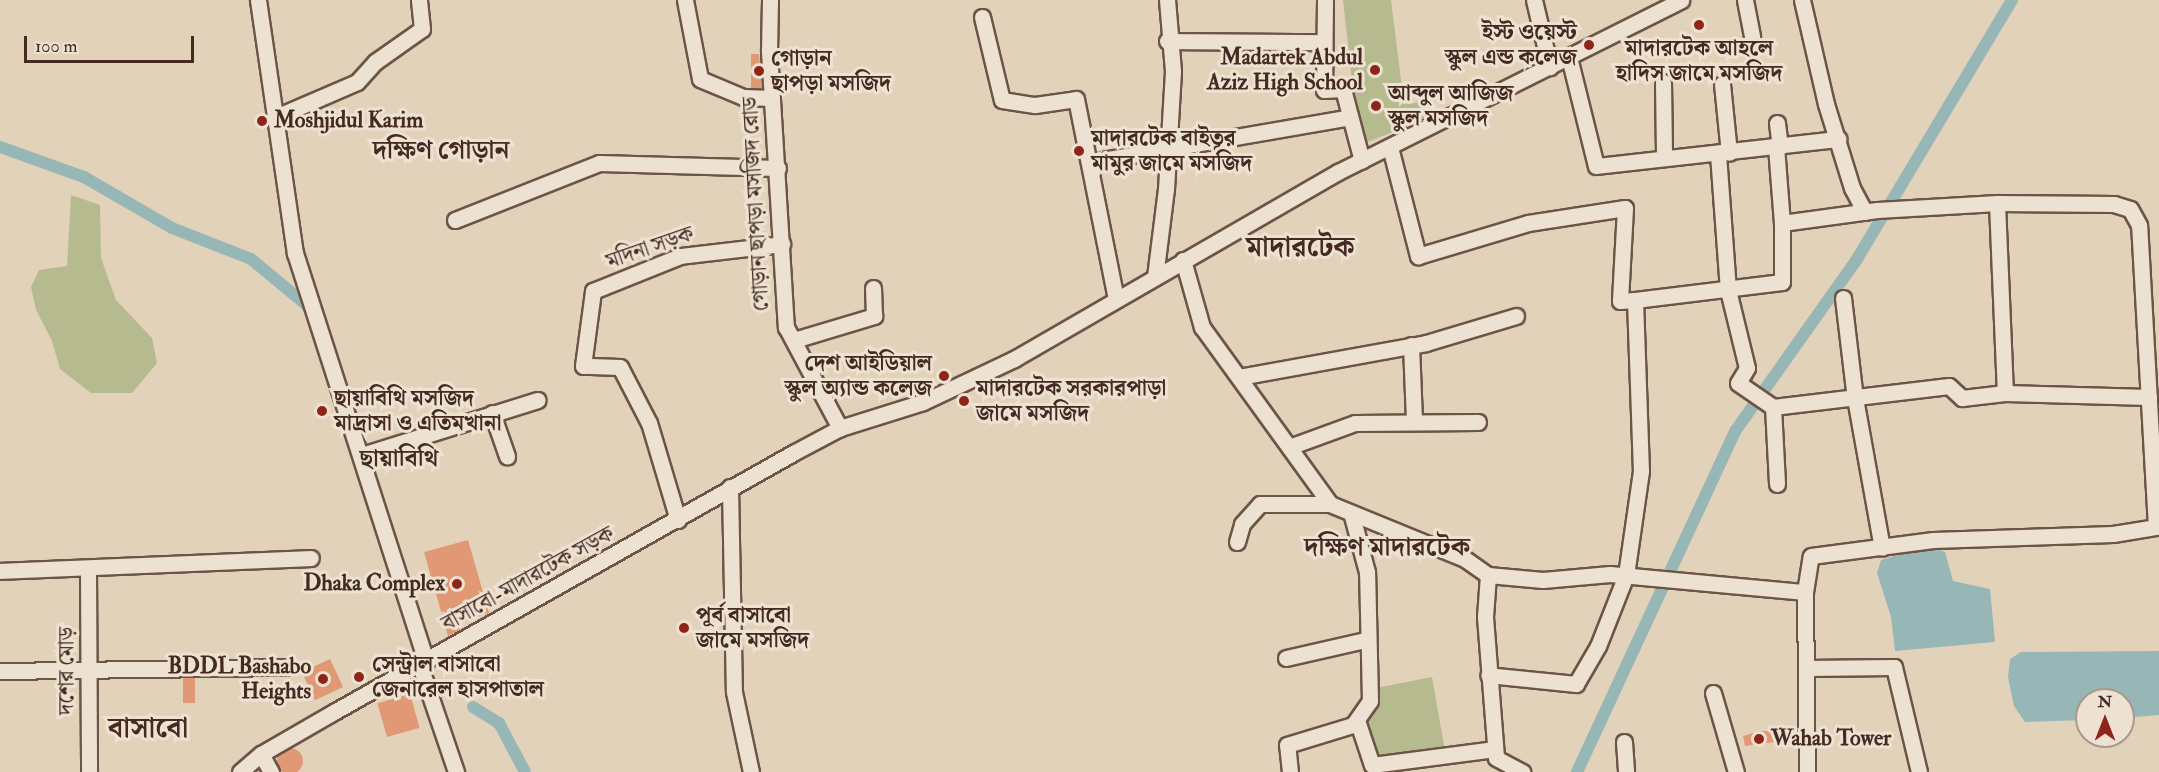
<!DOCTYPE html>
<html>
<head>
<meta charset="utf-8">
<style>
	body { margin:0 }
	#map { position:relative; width:2159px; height:772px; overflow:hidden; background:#e3d2ba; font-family:"IM FELL Double Pica","Noto Serif Bengali",serif }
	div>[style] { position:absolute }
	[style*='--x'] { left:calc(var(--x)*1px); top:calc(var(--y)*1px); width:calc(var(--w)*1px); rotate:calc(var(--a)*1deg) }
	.green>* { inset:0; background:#b5bb8f }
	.water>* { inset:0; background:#97b6b6 }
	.canal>* { height:12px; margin:-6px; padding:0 6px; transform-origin:6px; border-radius:6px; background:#97b6b6 }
	.building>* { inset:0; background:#e19975; transform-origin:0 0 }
	.round { border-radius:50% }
	.roads { filter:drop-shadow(2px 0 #6c5446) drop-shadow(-2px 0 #6c5446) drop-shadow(0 2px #6c5446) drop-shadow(0 -2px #6c5446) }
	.minor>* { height:15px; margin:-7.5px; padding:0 7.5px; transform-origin:7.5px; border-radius:7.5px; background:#ede2d2 }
	.dots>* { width:16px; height:16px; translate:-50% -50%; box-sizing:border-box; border:3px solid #ede2d2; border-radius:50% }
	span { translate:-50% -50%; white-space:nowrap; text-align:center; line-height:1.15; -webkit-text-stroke:6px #ede2d2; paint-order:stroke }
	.poi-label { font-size:22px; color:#442a20; font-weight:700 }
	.right { translate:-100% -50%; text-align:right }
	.left { translate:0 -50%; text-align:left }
	.street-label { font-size:22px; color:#442a20 }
	.neighbourhood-label { font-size:24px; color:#442a20; font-weight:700 }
	.quarter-label { font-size:26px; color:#442a20; font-weight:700 }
	.district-label { font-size:28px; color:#442a20; font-weight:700 }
	.north { position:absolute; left:2075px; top:688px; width:60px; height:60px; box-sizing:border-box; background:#ede2d2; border:2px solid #a9988b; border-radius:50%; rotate:0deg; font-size:16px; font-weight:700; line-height:24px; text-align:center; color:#442a20 }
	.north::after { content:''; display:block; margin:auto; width:21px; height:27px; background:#8f2418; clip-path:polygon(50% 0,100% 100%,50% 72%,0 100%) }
	.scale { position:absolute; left:24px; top:36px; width:170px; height:27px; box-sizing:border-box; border:3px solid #442a20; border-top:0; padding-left:8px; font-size:18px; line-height:21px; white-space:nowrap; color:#442a20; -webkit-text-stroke:4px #ede2d2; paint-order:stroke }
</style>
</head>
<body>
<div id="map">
	<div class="green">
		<i style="clip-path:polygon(1343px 0,1391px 0,1404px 104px,1423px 102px,1427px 119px,1362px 144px,1346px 86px,1352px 81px)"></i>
		<i style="clip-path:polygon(71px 195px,100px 205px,101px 258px,116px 300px,152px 338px,157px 363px,132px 393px,91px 393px,60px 369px,52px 341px,36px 310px,31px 287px,39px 270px,67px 266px)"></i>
		<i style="clip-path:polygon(1432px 677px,1445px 751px,1375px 761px,1365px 722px,1376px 706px,1376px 688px)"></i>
	</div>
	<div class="water">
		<i style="clip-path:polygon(1928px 546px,1945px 552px,1953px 581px,1990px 589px,1995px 642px,1895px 651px,1891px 617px,1877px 573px,1881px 560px)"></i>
		<i style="clip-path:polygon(2159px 651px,2159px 715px,2123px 718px,2123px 700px,2087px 700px,2087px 720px,2025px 722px,2014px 706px,2008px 677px,2010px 659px,2021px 652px)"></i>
	</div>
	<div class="canal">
		<i style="--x:0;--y:147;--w:89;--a:19.7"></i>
		<i style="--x:84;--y:177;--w:102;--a:30.1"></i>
		<i style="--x:172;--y:228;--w:85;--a:21.4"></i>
		<i style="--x:251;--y:259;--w:83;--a:39.6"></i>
		<i style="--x:473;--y:707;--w:31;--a:32"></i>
		<i style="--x:499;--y:723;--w:55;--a:62"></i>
		<i style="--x:1577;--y:772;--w:377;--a:-65.1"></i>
		<i style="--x:1736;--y:430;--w:209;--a:-54.7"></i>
		<i style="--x:1857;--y:259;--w:302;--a:-59.1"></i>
	</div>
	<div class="building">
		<i style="clip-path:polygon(751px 54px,759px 54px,762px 88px,751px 88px)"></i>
		<i style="clip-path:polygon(468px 540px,489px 613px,458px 624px,460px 630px,448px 636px,424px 552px)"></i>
		<i style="left:330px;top:659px;width:31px;height:31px;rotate:65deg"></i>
		<i style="left:183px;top:678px;width:12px;height:25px"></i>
		<i style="left:410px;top:694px;width:35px;height:34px;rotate:74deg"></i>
		<i style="clip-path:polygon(1760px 731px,1774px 731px,1774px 742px,1745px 746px,1743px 736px)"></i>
		<i class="round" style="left:277px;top:748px;width:26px;height:26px"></i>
	</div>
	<div class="roads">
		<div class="minor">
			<i style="--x:258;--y:0;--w:256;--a:81.7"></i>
			<i style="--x:295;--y:253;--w:429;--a:72.2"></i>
			<i style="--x:685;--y:0;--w:80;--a:79.2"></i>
			<i style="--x:700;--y:79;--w:47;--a:22.7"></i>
			<i style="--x:743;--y:97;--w:29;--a:2"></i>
			<i style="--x:770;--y:0;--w:51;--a:91.1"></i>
			<i style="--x:769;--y:51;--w:277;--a:86.5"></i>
			<i style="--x:786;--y:327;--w:115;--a:61.9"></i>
			<i style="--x:1325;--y:0;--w:90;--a:90.6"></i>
			<i style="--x:1324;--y:90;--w:19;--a:-3"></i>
			<i style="--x:1343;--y:89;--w:74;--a:75.2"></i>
			<i style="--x:1534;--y:0;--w:69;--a:76.6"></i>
			<i style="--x:1745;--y:0;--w:38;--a:79"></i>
			<i style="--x:1802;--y:0;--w:107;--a:77"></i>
			<i style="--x:1826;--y:104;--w:88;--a:72.8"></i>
			<i style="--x:1852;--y:188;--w:27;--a:62"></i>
			<i style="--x:982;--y:17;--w:85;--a:76.5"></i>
			<i style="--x:1002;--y:100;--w:33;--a:9"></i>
			<i style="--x:1035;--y:105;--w:41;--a:-8.3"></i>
			<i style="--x:1076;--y:99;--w:204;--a:78.7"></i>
			<i style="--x:1167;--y:41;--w:156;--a:0.4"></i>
			<i style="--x:1569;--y:57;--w:112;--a:76.1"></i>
			<i style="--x:1596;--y:166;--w:244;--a:-6.4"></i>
			<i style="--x:1663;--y:82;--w:76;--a:89.2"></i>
			<i style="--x:1722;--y:84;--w:69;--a:84.2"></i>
			<i style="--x:276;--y:117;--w:88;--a:-23.4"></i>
			<i style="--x:357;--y:82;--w:27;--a:-48"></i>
			<i style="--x:375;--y:62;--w:57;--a:-35.1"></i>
			<i style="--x:422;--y:29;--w:29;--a:-96"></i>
			<i style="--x:1777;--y:123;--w:24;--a:83"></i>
			<i style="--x:1390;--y:147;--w:113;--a:75.6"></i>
			<i style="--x:1418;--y:256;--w:115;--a:-16.7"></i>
			<i style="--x:1528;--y:223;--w:98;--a:-8.8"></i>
			<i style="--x:1625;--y:208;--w:93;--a:93.1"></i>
			<i style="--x:1620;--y:301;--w:15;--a:-4"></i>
			<i style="--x:1635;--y:300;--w:171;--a:88"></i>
			<i style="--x:1641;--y:471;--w:105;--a:98.2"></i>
			<i style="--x:1626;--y:575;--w:76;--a:111.5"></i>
			<i style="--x:1598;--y:646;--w:44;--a:120.1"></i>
			<i style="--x:1576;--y:684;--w:88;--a:-174.2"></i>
			<i style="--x:1718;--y:154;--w:136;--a:85.8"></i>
			<i style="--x:1728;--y:290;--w:80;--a:76.3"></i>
			<i style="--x:1747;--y:368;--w:17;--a:121"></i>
			<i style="--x:1738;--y:383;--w:42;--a:34.4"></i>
			<i style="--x:1773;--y:407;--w:177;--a:-6.8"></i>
			<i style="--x:1949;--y:386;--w:18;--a:43"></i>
			<i style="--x:1962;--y:398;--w:43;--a:-6.6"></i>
			<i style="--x:2005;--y:393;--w:144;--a:1.6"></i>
			<i style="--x:1090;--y:162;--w:264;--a:-9.8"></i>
			<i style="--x:1997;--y:203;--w:190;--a:87.6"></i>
			<i style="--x:455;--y:220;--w:155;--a:-21.6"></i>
			<i style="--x:599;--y:163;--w:179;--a:1.6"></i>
			<i style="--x:1183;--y:260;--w:70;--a:74.2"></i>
			<i style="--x:1202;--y:327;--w:218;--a:54.1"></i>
			<i style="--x:1330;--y:504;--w:146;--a:22.2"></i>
			<i style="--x:1465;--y:559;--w:28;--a:35"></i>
			<i style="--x:1488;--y:575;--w:55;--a:5.2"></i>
			<i style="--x:1543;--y:580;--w:67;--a:-5.1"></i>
			<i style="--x:1610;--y:574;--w:196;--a:5.3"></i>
			<i style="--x:1805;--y:592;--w:36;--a:-81"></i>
			<i style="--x:1811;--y:556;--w:123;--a:-7.5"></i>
			<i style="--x:1933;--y:540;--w:180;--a:-1.9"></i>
			<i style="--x:2113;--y:534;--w:44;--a:-9.2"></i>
			<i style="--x:2156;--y:527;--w:302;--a:-93.2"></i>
			<i style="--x:2139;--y:225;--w:18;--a:-119"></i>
			<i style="--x:2130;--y:209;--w:17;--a:-163"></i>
			<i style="--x:2114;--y:204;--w:117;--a:-179.5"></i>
			<i style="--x:1997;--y:203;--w:120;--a:176.7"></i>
			<i style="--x:1877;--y:210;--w:96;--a:172.2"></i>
			<i style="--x:1782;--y:223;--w:76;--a:-94.5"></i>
			<i style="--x:1155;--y:277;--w:89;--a:-82.9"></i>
			<i style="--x:1166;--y:189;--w:118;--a:-86.6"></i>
			<i style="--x:1173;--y:71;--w:71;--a:-94.8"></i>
			<i style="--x:1843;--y:298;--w:101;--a:83.2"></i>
			<i style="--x:1855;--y:398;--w:152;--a:79.8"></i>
			<i style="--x:1635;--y:300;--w:148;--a:-7"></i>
			<i style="--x:1782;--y:282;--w:59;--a:-90"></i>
			<i style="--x:794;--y:340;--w:84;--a:-16.7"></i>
			<i style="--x:874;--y:316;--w:28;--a:-92"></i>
			<i style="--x:1411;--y:345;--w:75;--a:87.7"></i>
			<i style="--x:1239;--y:377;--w:190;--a:-10.3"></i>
			<i style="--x:1426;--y:343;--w:94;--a:-16.7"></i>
			<i style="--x:1773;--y:407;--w:77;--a:87"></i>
			<i style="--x:492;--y:413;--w:46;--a:70.8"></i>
			<i style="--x:1289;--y:447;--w:70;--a:-20"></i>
			<i style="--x:1355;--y:423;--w:123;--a:-0.5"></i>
			<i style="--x:362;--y:455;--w:184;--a:-17.4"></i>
			<i style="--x:730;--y:487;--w:205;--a:88.9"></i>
			<i style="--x:734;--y:692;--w:82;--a:78"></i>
			<i style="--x:678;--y:520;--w:101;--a:-106.6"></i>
			<i style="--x:649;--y:423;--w:63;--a:-117.4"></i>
			<i style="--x:620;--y:367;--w:37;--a:-178"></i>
			<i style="--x:583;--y:366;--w:76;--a:-82.4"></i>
			<i style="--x:593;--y:291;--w:94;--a:-21.9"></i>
			<i style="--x:680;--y:256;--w:103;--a:-6.7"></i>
			<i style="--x:1237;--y:542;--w:19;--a:-74"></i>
			<i style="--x:1242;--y:524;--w:27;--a:-48"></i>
			<i style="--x:1260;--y:504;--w:70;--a:0"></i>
			<i style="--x:88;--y:570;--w:202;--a:89.7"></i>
			<i style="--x:0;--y:571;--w:311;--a:-2.4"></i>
			<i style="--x:1488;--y:575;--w:42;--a:94.1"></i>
			<i style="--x:1485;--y:617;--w:141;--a:85.5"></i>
			<i style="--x:1496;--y:758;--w:30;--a:28"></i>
			<i style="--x:1805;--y:592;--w:180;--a:89.4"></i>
			<i style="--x:1286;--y:658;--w:81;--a:-12.8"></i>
			<i style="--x:420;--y:666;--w:112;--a:71.2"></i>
			<i style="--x:1806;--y:668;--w:88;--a:-0.7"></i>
			<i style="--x:1894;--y:667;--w:108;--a:76.6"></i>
			<i style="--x:0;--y:671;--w:285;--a:-0.8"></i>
			<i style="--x:1713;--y:693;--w:82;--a:73.8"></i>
			<i style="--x:1357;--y:720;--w:47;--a:71.6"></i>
			<i style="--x:1372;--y:765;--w:124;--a:-7.4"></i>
			<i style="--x:1624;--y:742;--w:30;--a:86"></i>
			<i style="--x:261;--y:754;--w:21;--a:61"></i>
			<i style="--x:240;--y:772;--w:28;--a:-41"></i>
			<i style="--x:261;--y:754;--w:82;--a:-30"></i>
			<i style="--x:332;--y:713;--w:529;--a:-29.42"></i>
			<i style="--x:793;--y:453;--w:53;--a:-28"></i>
			<i style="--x:840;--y:428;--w:87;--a:-17.4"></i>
			<i style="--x:923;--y:402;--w:101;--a:-25.3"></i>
			<i style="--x:1014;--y:359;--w:374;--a:-30"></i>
			<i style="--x:1338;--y:172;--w:384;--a:-26.6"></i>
			<i style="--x:1290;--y:772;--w:27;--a:-96"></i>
			<i style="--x:1287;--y:745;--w:69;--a:-16.9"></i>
			<i style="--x:1353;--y:725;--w:29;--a:-55"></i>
			<i style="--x:1370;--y:701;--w:129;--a:-91.3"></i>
			<i style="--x:1367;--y:572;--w:58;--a:-105"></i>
		</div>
	</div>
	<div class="dots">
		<i style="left:1699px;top:25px;background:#8f2418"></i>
		<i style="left:1589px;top:45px;background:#8f2418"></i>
		<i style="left:1375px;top:70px;background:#8f2418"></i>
		<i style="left:759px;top:71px;background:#8f2418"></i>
		<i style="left:1376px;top:106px;background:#8f2418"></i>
		<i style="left:262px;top:121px;background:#8f2418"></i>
		<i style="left:1079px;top:151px;background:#8f2418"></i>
		<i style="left:944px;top:376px;background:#8f2418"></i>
		<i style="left:964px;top:401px;background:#8f2418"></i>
		<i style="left:322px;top:411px;background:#8f2418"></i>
		<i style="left:457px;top:584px;background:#8f2418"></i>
		<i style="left:684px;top:628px;background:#8f2418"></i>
		<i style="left:359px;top:677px;background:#8f2418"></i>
		<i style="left:323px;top:679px;background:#8f2418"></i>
		<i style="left:1759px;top:739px;background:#8f2418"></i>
	</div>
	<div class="poi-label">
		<span class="right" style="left:1577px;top:45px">ইস্ট ওয়েস্ট<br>স্কুল এন্ড কলেজ</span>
		<span style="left:1699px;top:61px">মাদারটেক আহলে<br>হাদিস জামে মসজিদ</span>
		<span class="right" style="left:1363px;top:70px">Madartek Abdul<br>Aziz High School</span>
		<span class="left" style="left:771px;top:71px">গোড়ান<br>ছাপড়া মসজিদ</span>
		<span class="left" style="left:1388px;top:106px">আব্দুল আজিজ<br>স্কুল মসজিদ</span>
		<span class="left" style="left:274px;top:121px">Moshjidul Karim</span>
		<span class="left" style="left:1091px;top:151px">মাদারটেক বাইতুর<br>মামুর জামে মসজিদ</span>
		<span class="right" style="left:932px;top:376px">দেশ আইডিয়াল<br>স্কুল অ্যান্ড কলেজ</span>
		<span class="left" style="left:976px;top:401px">মাদারটেক সরকারপাড়া<br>জামে মসজিদ</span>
		<span class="left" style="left:334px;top:411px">ছায়াবিথি মসজিদ<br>মাদ্রাসা ও এতিমখানা</span>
		<span class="right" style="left:445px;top:584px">Dhaka Complex</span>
		<span class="left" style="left:696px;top:628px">পূর্ব বাসাবো<br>জামে মসজিদ</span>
		<span class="left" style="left:372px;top:677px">সেন্ট্রাল বাসাবো<br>জেনারেল হাসপাতাল</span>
		<span class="right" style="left:311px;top:679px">BDDL Bashabo<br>Heights</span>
		<span class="left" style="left:1771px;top:739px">Wahab Tower</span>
	</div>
	<div class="street-label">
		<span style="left:756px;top:204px;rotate:-93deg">গোড়ান ছাপড়া মসজিদ রোড</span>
		<span style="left:650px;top:248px;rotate:-19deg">মদিনা সড়ক</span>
		<span style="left:528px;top:579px;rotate:-29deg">বাসাবো-মাদারটেক সড়ক</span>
		<span style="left:67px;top:671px;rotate:-90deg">দশের মোড়</span>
	</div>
	<div class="neighbourhood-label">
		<span style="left:399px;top:459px">ছায়াবিথি</span>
	</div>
	<div class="quarter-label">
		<span style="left:441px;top:151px">দক্ষিণ গোড়ান</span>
		<span style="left:1387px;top:548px">দক্ষিণ মাদারটেক</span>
	</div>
	<div class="district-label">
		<span style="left:1300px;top:248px">মাদারটেক</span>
		<span style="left:148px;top:729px">বাসাবো</span>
	</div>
	<div class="north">N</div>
	<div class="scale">100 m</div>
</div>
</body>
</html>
